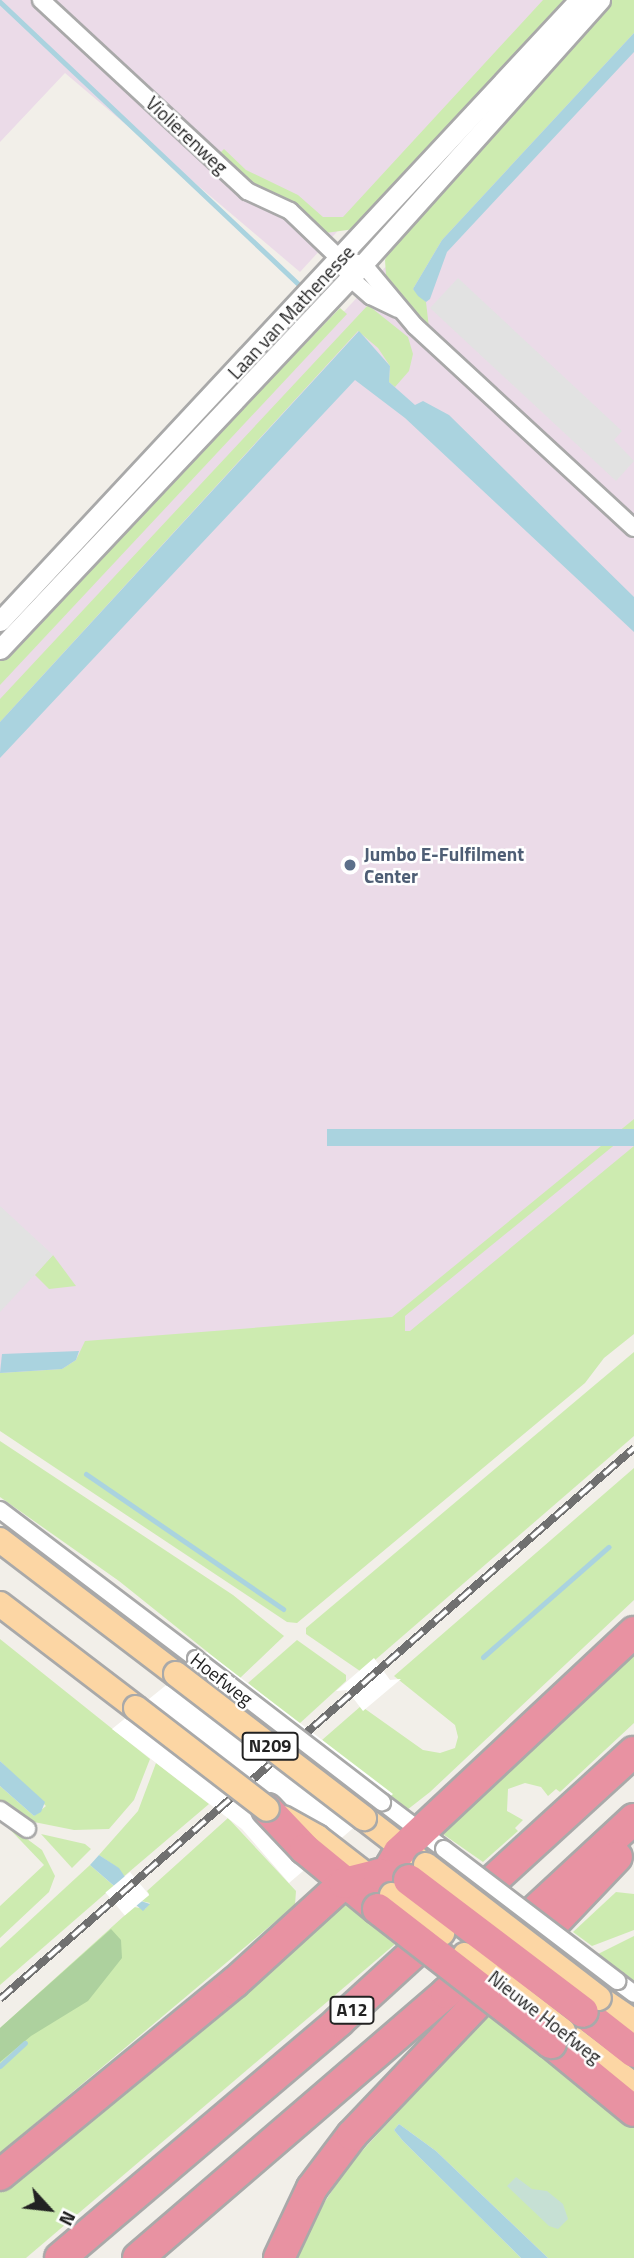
<!DOCTYPE html>
<html>
<head>
<meta charset="utf-8">
<style>
	body { margin:0 }
	#map { position:relative; width:634px; height:2258px; overflow:hidden; background:#f2efe9; font-family:"Titillium Web",sans-serif }
	div>[style] { position:absolute }
	[style*='--x'] { left:calc(var(--x)*1px); top:calc(var(--y)*1px); width:calc(var(--w)*1px); rotate:calc(var(--a)*1deg) }
	.industrial>* { inset:0; background:#ebdbe8 }
	.grass>* { inset:0; background:#cdebb0 }
	.forest>* { inset:0; background:#add19e }
	.wetland>* { inset:0; background:#c6e0d4 }
	.parking>* { inset:0; background:#e2e2e2 }
	.water>* { inset:0; background:#aad3df; transform-origin:0 0 }
	.pier>* { inset:0; background:#fff; transform-origin:0 0 }
	.stream>* { height:5px; margin:-2.5px; padding:0 2.5px; transform-origin:2.5px; border-radius:2.5px; background:#aad3df }
	.roads { filter:drop-shadow(2px 0 #a9a9a9) drop-shadow(-2px 0 #a9a9a9) drop-shadow(0 2px #a9a9a9) drop-shadow(0 -2px #a9a9a9) }
	.minor>* { height:16px; margin:-8px; padding:0 8px; transform-origin:8px; border-radius:8px; background:#fff }
	.tertiary>* { height:19px; margin:-9.5px; padding:0 9.5px; transform-origin:9.5px; border-radius:9.5px; background:#fff }
	.primary>* { height:24px; margin:-12px; padding:0 12px; transform-origin:12px; border-radius:12px; background:#fcd6a4 }
	.motorway>* { height:30px; margin:-15px; padding:0 15px; transform-origin:15px; border-radius:15px; background:#e892a2 }
	.rail>* { height:8px; margin-top:-4px; transform-origin:0; background:repeating-linear-gradient(90deg,#fff 0 16px,#707070 0 32px); box-sizing:border-box; border-block:2px solid #707070 }
	.bridges { filter:drop-shadow(2px 0 #a9a9a9) drop-shadow(-2px 0 #a9a9a9) drop-shadow(0 2px #a9a9a9) drop-shadow(0 -2px #a9a9a9) }
	.minor-bridge>* { height:16px; margin:-8px; padding:0 8px; transform-origin:8px; border-radius:8px; background:#fff }
	.primary-bridge>* { height:24px; margin:-12px; padding:0 12px; transform-origin:12px; border-radius:12px; background:#fcd6a4 }
	.motorway-bridge>* { height:30px; margin:-15px; padding:0 15px; transform-origin:15px; border-radius:15px; background:#e892a2 }
	.dots>* { width:19px; height:19px; translate:-50% -50%; box-sizing:border-box; border:4px solid #fff; border-radius:50% }
	span { translate:-50% -50%; white-space:nowrap; text-align:center; line-height:1.15; -webkit-text-stroke:5px #fff; paint-order:stroke }
	.shield-label span { padding:2px 5px; background:#fff; border:2px solid; border-radius:5px; -webkit-text-stroke-width:0 }
	.shield-label { font-size:18px; color:#222; font-weight:700 }
	.street-label { font-size:19px; color:#222 }
	.service-label { font-size:19px; color:#4e5e75; font-weight:700 }
	.left { translate:0 -50%; text-align:left }
	.north { position:absolute; left:14px; top:2174px; width:70px; height:70px; -webkit-text-stroke:5px #fff; paint-order:stroke; rotate:117deg; font-size:19px; font-weight:700; line-height:28px; text-align:center; color:#222 }
	.north::after { content:''; display:block; margin:auto; width:24px; height:32px; background:#222; clip-path:polygon(50% 0,100% 100%,50% 72%,0 100%) }
</style>
</head>
<body>
<div id="map">
	<div class="industrial">
		<i style="clip-path:polygon(0 0,550px 0,300px 272px,65px 73px,0 142px)"></i>
		<i style="clip-path:polygon(634px 0,634px 1312px,0 1419px,0 681px)"></i>
	</div>
	<div class="grass">
		<i style="clip-path:polygon(543px 0,573px 0,354px 229px,326px 233px,255px 190px,216px 157px,224px 149px,246px 170px,298px 195px,323px 217px,343px 217px)"></i>
		<i style="clip-path:polygon(611px 0,634px 0,634px 33px,442px 240px,413px 289px,426px 302px,429px 328px,386px 275px,385px 260px,395px 239px)"></i>
		<i style="clip-path:polygon(368px 305px,408px 337px,413px 354px,409px 371px,395px 387px,389px 382px,390px 366px,378px 348px,358px 331px,0 722px,0 699px)"></i>
		<i style="clip-path:polygon(340px 308px,347px 314px,0 685px,0 659px)"></i>
		<i style="clip-path:polygon(634px 1119px,634px 1129px,405px 1316px,405px 1331px,410px 1331px,634px 1146px,634px 1334px,604px 1358px,585px 1383px,297px 1623px,287px 1622px,0 1431px,0 1373px,62px 1369px,76px 1360px,85px 1341px,392px 1317px)"></i>
		<i style="clip-path:polygon(53px 1255px,76px 1286px,49px 1289px,35px 1275px)"></i>
		<i style="clip-path:polygon(634px 1352px,634px 1436px,375px 1660px,360px 1671px,306px 1634px,306px 1628px)"></i>
		<i style="clip-path:polygon(0 1441px,233px 1595px,284px 1636px,240px 1678px,119px 1581px,0 1497px)"></i>
		<i style="clip-path:polygon(634px 1468px,634px 1600px,430px 1792px,407px 1810px,322px 1740px,361px 1706px,423px 1750px,440px 1753px,455px 1748px,458px 1737px,455px 1725px,394px 1676px)"></i>
		<i style="clip-path:polygon(0 1639px,150px 1759px,134px 1800px,109px 1829px,74px 1830px,29px 1821px,0 1800px,0 1786px,34px 1816px,46px 1806px,0 1761px)"></i>
		<i style="clip-path:polygon(297px 1640px,346px 1675px,346px 1681px,299px 1724px,248px 1683px)"></i>
		<i style="clip-path:polygon(634px 1650px,634px 1723px,560px 1792px,556px 1789px,548px 1796px,541px 1787px,525px 1783px,508px 1789px,507px 1811px,523px 1820px,515px 1828px,518px 1831px,483px 1862px,440px 1832px)"></i>
		<i style="clip-path:polygon(156px 1763px,209px 1804px,122px 1878px,118px 1868px,99px 1855px,138px 1811px)"></i>
		<i style="clip-path:polygon(228px 1818px,296px 1891px,295px 1905px,0 2153px,0 2028px,134px 1907px,145px 1909px,150px 1903px,141px 1901px,149px 1894px,147px 1891px)"></i>
		<i style="clip-path:polygon(0 1819px,42px 1850px,55px 1876px,49px 1892px,0 1938px,0 1906px,44px 1865px)"></i>
		<i style="clip-path:polygon(41px 1834px,85px 1844px,91px 1849px,72px 1868px)"></i>
		<i style="clip-path:polygon(90px 1865px,114px 1886px,0 1985px,0 1948px)"></i>
		<i style="clip-path:polygon(616px 1892px,634px 1894px,634px 1930px,592px 1946px,573px 1932px)"></i>
		<i style="clip-path:polygon(346px 1894px,401px 1939px,26px 2258px,0 2258px,0 2188px)"></i>
		<i style="clip-path:polygon(634px 1936px,634px 1984px,596px 1955px)"></i>
		<i style="clip-path:polygon(491px 2012px,634px 2124px,634px 2258px,548px 2258px,436px 2151px,399px 2124px,394px 2130px,403px 2141px,521px 2258px,297px 2258px,320px 2209px,349px 2165px)"></i>
	</div>
	<div class="forest">
		<i style="clip-path:polygon(111px 1929px,121px 1940px,122px 1958px,88px 2001px,31px 2036px,0 2062px,0 2028px)"></i>
	</div>
	<div class="wetland">
		<i style="clip-path:polygon(516px 2177px,532px 2189px,547px 2191px,563px 2204px,568px 2219px,558px 2229px,549px 2226px,507px 2186px)"></i>
	</div>
	<div class="parking">
		<i style="clip-path:polygon(458px 278px,622px 431px,614px 440px,634px 461px,616px 481px,430px 308px)"></i>
		<i style="clip-path:polygon(0 1206px,53px 1255px,0 1312px)"></i>
	</div>
	<div class="water">
		<i style="clip-path:polygon(634px 33px,634px 52px,447px 252px,430px 299px,426px 302px,418px 296px,413px 289px,442px 240px)"></i>
		<i style="clip-path:polygon(359px 331px,390px 366px,389px 382px,415px 405px,423px 401px,449px 415px,634px 597px,634px 632px,405px 418px,355px 380px,0 758px,0 722px)"></i>
		<i style="left:634px;top:1129px;width:17px;height:307px;rotate:90deg"></i>
		<i style="clip-path:polygon(79px 1351px,76px 1360px,62px 1369px,0 1373px,2px 1354px)"></i>
		<i style="clip-path:polygon(0 1761px,45px 1802px,41px 1812px,34px 1816px,0 1786px)"></i>
		<i style="clip-path:polygon(99px 1855px,119px 1868px,141px 1901px,150px 1904px,143px 1911px,90px 1865px)"></i>
		<i style="clip-path:polygon(399px 2124px,436px 2151px,548px 2258px,521px 2258px,403px 2141px,394px 2130px)"></i>
	</div>
	<div class="pier">
		<i style="clip-path:polygon(207px 1652px,393px 1794px,289px 1883px,242px 1829px,112px 1729px)"></i>
		<i style="clip-path:polygon(374px 1658px,390px 1680px,401px 1679px,363px 1711px,347px 1690px,336px 1691px)"></i>
		<i style="left:130px;top:1872px;width:30px;height:32px;rotate:50deg"></i>
	</div>
	<div class="stream">
		<i style="--x:0;--y:2;--w:410;--a:43.4"></i>
		<i style="--x:86;--y:1474;--w:239;--a:34.4"></i>
		<i style="--x:483;--y:1657;--w:167;--a:-41.3"></i>
		<i style="--x:0;--y:2066;--w:34;--a:-43"></i>
	</div>
	<div class="roads">
		<div class="minor">
			<i style="--x:41;--y:0;--w:281;--a:42.8"></i>
			<i style="--x:247;--y:191;--w:47;--a:24.9"></i>
			<i style="--x:290;--y:211;--w:69;--a:43.8"></i>
			<i style="--x:340;--y:259;--w:21;--a:62"></i>
			<i style="--x:350;--y:278;--w:28;--a:41"></i>
			<i style="--x:371;--y:296;--w:30;--a:26"></i>
			<i style="--x:353;--y:262;--w:10;--a:11"></i>
			<i style="--x:363;--y:264;--w:81;--a:50"></i>
			<i style="--x:415;--y:326;--w:298;--a:42.7"></i>
			<i style="--x:0;--y:1510;--w:246;--a:37.2"></i>
			<i style="--x:382;--y:1802;--w:78;--a:37.2"></i>
			<i style="--x:0;--y:1810;--w:33;--a:35"></i>
			<i style="--x:617;--y:1981;--w:21;--a:37"></i>
		</div>
		<div class="tertiary">
			<i style="--x:0;--y:621;--w:849;--a:-47"></i>
			<i style="--x:0;--y:649;--w:529;--a:-46.68"></i>
			<i style="--x:363;--y:264;--w:355;--a:-48.1"></i>
		</div>
		<div class="primary">
			<i style="--x:0;--y:1540;--w:221;--a:37.3"></i>
			<i style="--x:0;--y:1604;--w:171;--a:37.4"></i>
			<i style="--x:283;--y:1818;--w:39;--a:29"></i>
			<i style="--x:317;--y:1837;--w:78;--a:37.7"></i>
			<i style="--x:364;--y:1818;--w:66;--a:37.6"></i>
			<i style="--x:599;--y:1998;--w:42;--a:34.4"></i>
			<i style="--x:563;--y:2031;--w:89;--a:37.3"></i>
		</div>
		<div class="motorway">
			<i style="--x:267;--y:1809;--w:55;--a:46.5"></i>
			<i style="--x:305;--y:1849;--w:94;--a:39.4"></i>
			<i style="--x:388;--y:1892;--w:26;--a:-83"></i>
			<i style="--x:391;--y:1866;--w:16;--a:-60"></i>
			<i style="--x:399;--y:1852;--w:322;--a:-43.1"></i>
			<i style="--x:583;--y:2012;--w:65;--a:38.1"></i>
			<i style="--x:551;--y:2043;--w:107;--a:39.3"></i>
			<i style="--x:0;--y:2175;--w:303;--a:-39.4"></i>
			<i style="--x:234;--y:1983;--w:149;--a:-42.3"></i>
			<i style="--x:344;--y:1883;--w:36;--a:-14"></i>
			<i style="--x:379;--y:1874;--w:31;--a:11"></i>
			<i style="--x:60;--y:2258;--w:366;--a:-40.3"></i>
			<i style="--x:339;--y:2021;--w:399;--a:-42.4"></i>
			<i style="--x:138;--y:2258;--w:406;--a:-40.7"></i>
			<i style="--x:446;--y:1993;--w:256;--a:-42.8"></i>
			<i style="--x:279;--y:2258;--w:77;--a:-64.8"></i>
			<i style="--x:312;--y:2188;--w:66;--a:-53"></i>
			<i style="--x:352;--y:2135;--w:384;--a:-46.4"></i>
		</div>
	</div>
	<div class="rail">
		<i style="--x:0;--y:1999;--w:840;--a:-40.99"></i>
	</div>
	<div class="bridges">
		<div class="minor-bridge">
			<i style="--x:196;--y:1659;--w:235;--a:37.6"></i>
			<i style="--x:444;--y:1849;--w:218;--a:37.3"></i>
		</div>
		<div class="primary-bridge">
			<i style="--x:176;--y:1674;--w:237;--a:37.5"></i>
			<i style="--x:136;--y:1708;--w:165;--a:37.6"></i>
			<i style="--x:426;--y:1865;--w:218;--a:37.6"></i>
			<i style="--x:392;--y:1895;--w:63;--a:37.2"></i>
			<i style="--x:465;--y:1955;--w:124;--a:37.8"></i>
		</div>
		<div class="motorway-bridge">
			<i style="--x:409;--y:1880;--w:218;--a:37.2"></i>
			<i style="--x:378;--y:1909;--w:219;--a:37.8"></i>
		</div>
	</div>
	<div class="dots">
		<i style="left:350px;top:865px;background:#5c6f8a"></i>
	</div>
	<div class="shield-label">
		<span style="left:270px;top:1746px">N209</span>
		<span style="left:352px;top:2010px">A12</span>
	</div>
	<div class="street-label">
		<span style="left:187px;top:135px;rotate:43deg">Violierenweg</span>
		<span style="left:291px;top:312px;rotate:-47deg">Laan van Mathenesse</span>
		<span style="left:222px;top:1679px;rotate:38deg">Hoefweg</span>
		<span style="left:545px;top:2017px;rotate:38deg">Nieuwe Hoefweg</span>
	</div>
	<div class="service-label">
		<span class="left" style="left:364px;top:865px">Jumbo E-Fulfilment<br>Center</span>
	</div>
	<div class="north">N</div>
</div>
</body>
</html>
